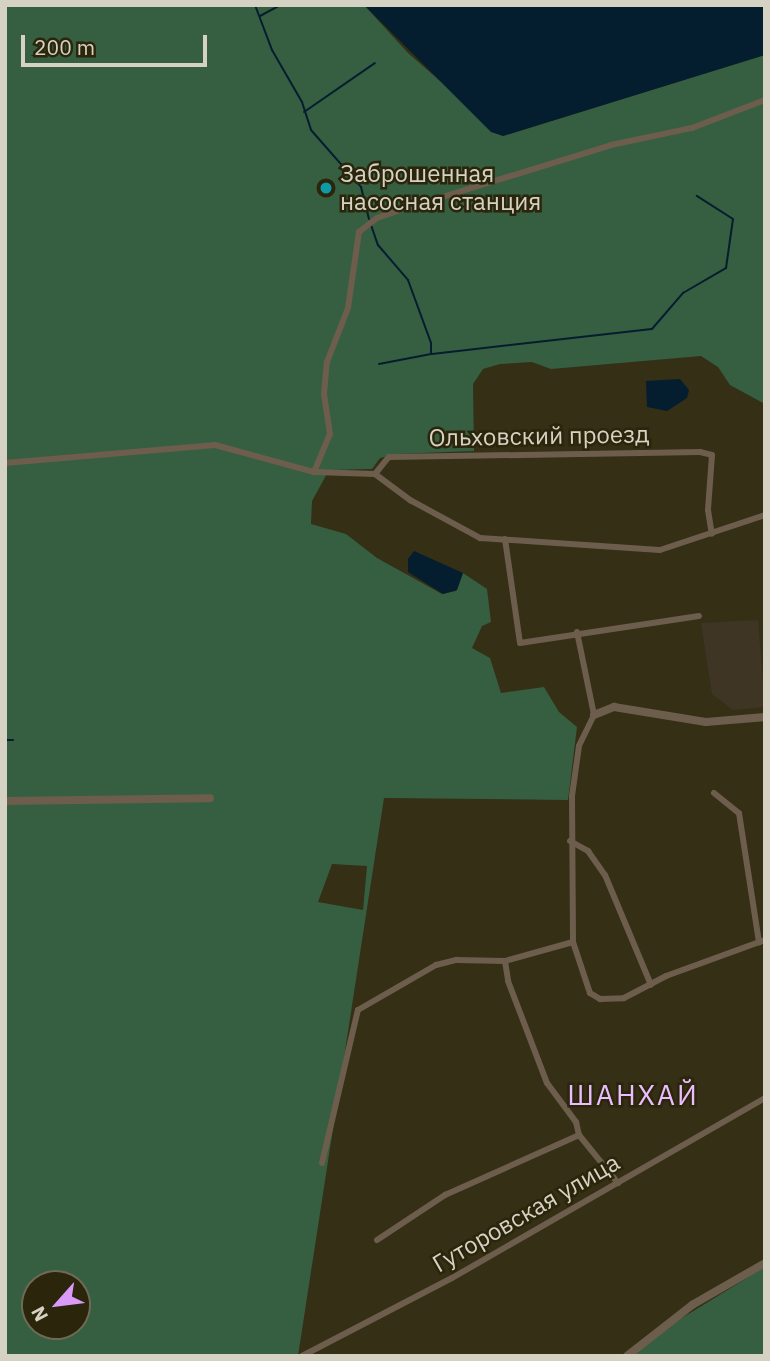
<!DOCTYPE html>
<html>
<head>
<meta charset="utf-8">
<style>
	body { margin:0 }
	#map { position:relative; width:770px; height:1361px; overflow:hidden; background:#342f15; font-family:"IBM Plex Sans",sans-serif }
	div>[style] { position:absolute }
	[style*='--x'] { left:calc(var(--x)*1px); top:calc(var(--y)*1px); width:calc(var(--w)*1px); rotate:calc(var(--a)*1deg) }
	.industrial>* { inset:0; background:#3e3524 }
	.green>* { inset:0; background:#365e41 }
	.water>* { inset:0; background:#051e2f }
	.stream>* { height:2px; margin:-1px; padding:0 1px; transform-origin:1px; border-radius:1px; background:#051e2f }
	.minor>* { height:6px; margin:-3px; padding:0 3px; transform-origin:3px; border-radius:3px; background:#6d5d4c }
	.tertiary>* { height:8px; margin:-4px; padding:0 4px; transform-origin:4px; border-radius:4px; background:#6d5d4c }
	.dots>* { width:19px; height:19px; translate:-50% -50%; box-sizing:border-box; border:4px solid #2a250b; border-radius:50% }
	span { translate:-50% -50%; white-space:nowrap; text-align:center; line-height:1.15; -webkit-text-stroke:5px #2a250b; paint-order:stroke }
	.poi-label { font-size:24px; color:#d5d2c3 }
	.left { translate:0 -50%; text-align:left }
	.street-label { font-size:24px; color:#d5d2c3 }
	.quarter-label { font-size:28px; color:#e9bdff; letter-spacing:2px }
	.frame { position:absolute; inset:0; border:7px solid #d5d2c3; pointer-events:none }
	.north { position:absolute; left:21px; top:1270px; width:70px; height:70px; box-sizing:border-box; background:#2a250b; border:2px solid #6e6a55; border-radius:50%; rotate:242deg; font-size:19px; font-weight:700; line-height:28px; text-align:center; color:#d5d2c3 }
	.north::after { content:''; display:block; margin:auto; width:24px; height:32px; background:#d99af8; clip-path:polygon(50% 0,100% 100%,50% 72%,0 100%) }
	.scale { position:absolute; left:21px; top:35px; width:186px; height:32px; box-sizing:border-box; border:4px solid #d5d2c3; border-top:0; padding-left:9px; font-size:21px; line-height:24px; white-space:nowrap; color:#d5d2c3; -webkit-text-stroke:5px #2a250b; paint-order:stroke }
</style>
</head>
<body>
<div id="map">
	<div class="industrial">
		<i style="clip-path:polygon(758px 620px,765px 707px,733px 710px,712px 694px,701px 623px)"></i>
	</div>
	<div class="green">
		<i style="clip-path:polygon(evenodd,5px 5px,364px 5px,408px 53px,503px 136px,765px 55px,765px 404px,730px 385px,718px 367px,701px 356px,551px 369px,532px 362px,500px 364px,483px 369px,473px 384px,474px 451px,396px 454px,380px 458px,372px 469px,329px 470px,312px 501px,311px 524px,346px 534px,377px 558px,442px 594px,456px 591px,463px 573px,487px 589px,491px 622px,482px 626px,472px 648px,490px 658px,501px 693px,544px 687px,559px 712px,577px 727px,568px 800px,384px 798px,298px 1356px,5px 1356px,5px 5px,332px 864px,367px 866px,363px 910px,318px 902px,332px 864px,5px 5px,35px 1284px,77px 1284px,77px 1326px,35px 1326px,35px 1284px)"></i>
		<i style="clip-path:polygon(765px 1267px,765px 1356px,625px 1356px,651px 1337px)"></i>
	</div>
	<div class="water">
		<i style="clip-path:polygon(364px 5px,765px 5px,765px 55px,503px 136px,491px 132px)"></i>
		<i style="clip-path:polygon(680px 379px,689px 390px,687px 398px,667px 411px,647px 407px,646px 381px)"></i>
		<i style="clip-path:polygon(414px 551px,463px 573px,457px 590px,443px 594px,408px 572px,408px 559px)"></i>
	</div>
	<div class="stream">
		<i style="--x:255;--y:5;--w:48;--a:69.3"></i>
		<i style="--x:272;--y:50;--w:60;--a:60"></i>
		<i style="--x:302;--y:102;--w:29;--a:72"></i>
		<i style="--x:311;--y:130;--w:76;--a:48.7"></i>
		<i style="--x:361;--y:187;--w:33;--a:76"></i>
		<i style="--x:260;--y:16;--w:24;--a:-28"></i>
		<i style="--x:304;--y:112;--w:86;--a:-34.6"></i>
		<i style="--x:371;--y:225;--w:21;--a:71"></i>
		<i style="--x:378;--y:245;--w:46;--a:49.4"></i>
		<i style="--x:408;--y:280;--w:67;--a:69.9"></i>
		<i style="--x:431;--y:343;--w:11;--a:90"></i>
		<i style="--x:431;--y:354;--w:53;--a:169.1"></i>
		<i style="--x:432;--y:354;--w:221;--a:-6.5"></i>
		<i style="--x:652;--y:329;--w:48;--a:-49.3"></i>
		<i style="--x:683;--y:293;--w:50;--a:-30.2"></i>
		<i style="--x:726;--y:268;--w:49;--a:-81.9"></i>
		<i style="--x:733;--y:219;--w:43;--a:-147.4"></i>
		<i style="--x:5;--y:740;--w:8;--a:0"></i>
	</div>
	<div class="minor">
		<i style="--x:5;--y:463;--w:211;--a:-4.9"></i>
		<i style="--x:215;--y:445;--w:103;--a:15.3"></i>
		<i style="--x:314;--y:472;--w:41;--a:-67.2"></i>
		<i style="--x:330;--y:434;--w:40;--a:-98.5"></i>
		<i style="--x:324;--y:394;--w:32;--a:-85"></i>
		<i style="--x:327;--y:362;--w:58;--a:-68.7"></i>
		<i style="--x:348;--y:308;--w:77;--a:-81.8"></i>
		<i style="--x:359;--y:232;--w:23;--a:-38"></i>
		<i style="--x:377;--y:218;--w:24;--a:-19"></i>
		<i style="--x:400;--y:210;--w:221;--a:-17.1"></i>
		<i style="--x:611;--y:145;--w:83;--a:-11.9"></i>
		<i style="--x:692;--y:128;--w:78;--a:-21"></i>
		<i style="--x:314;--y:472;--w:61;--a:1.9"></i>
		<i style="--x:375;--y:474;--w:44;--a:36.6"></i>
		<i style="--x:410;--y:500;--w:80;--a:28.5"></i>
		<i style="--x:480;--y:538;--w:180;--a:3.8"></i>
		<i style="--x:660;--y:550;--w:111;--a:-18.4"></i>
		<i style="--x:375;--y:474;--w:22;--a:-51"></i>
		<i style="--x:389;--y:457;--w:311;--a:-0.9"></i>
		<i style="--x:700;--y:452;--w:12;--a:14"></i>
		<i style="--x:712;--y:455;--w:55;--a:94.2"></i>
		<i style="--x:708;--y:510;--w:24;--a:81"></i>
		<i style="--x:505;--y:539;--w:105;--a:81.8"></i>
		<i style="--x:520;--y:643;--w:181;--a:-8.6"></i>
		<i style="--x:577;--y:632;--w:85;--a:78.4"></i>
		<i style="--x:594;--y:715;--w:34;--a:116"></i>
		<i style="--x:579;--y:746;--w:50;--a:98"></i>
		<i style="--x:572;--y:796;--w:146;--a:89.6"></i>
		<i style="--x:573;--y:942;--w:54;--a:71.6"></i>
		<i style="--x:590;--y:993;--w:12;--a:31"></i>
		<i style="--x:600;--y:999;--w:24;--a:-2"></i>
		<i style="--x:624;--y:998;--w:47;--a:-27.6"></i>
		<i style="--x:666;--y:976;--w:105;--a:-20"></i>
		<i style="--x:714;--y:793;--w:32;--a:39"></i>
		<i style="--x:739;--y:813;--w:131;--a:81.2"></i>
		<i style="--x:570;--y:841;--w:21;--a:29"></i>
		<i style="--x:588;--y:851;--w:29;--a:55"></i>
		<i style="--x:605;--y:875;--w:119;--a:67.3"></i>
		<i style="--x:573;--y:942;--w:71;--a:164.4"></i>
		<i style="--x:505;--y:961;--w:20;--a:81"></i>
		<i style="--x:508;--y:981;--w:109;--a:69.1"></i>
		<i style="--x:547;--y:1083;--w:49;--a:53.4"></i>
		<i style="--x:576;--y:1122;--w:13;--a:77"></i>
		<i style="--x:579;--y:1135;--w:62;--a:50.9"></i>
		<i style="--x:322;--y:1163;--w:157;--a:-76.8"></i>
		<i style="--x:358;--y:1010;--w:90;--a:-30"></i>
		<i style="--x:436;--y:965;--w:21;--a:-14"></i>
		<i style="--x:456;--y:960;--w:49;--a:1.2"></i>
		<i style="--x:377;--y:1240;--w:82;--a:-33.5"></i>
		<i style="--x:445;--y:1195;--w:147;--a:-24.1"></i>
		<i style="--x:302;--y:1356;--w:169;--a:-27.5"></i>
		<i style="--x:452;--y:1278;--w:361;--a:-29.9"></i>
	</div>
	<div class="tertiary">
		<i style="--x:594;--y:715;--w:22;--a:-22"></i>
		<i style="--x:614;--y:707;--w:93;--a:9.3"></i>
		<i style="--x:706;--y:722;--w:59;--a:-4.8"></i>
		<i style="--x:5;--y:801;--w:205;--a:-0.8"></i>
		<i style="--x:627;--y:1356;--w:83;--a:-38.1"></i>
		<i style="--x:692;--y:1305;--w:84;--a:-29.9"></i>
	</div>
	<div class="dots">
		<i style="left:326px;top:188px;background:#0f9aa8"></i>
	</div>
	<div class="poi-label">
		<span class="left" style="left:340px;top:188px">Заброшенная<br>насосная станция</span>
	</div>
	<div class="street-label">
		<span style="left:539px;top:436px;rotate:-1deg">Ольховский проезд</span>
		<span style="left:526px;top:1213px;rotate:-30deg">Гуторовская улица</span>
	</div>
	<div class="quarter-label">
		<span style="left:633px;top:1095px">ШАНХАЙ</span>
	</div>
	<div class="frame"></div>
	<div class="north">N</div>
	<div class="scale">200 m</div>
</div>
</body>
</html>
